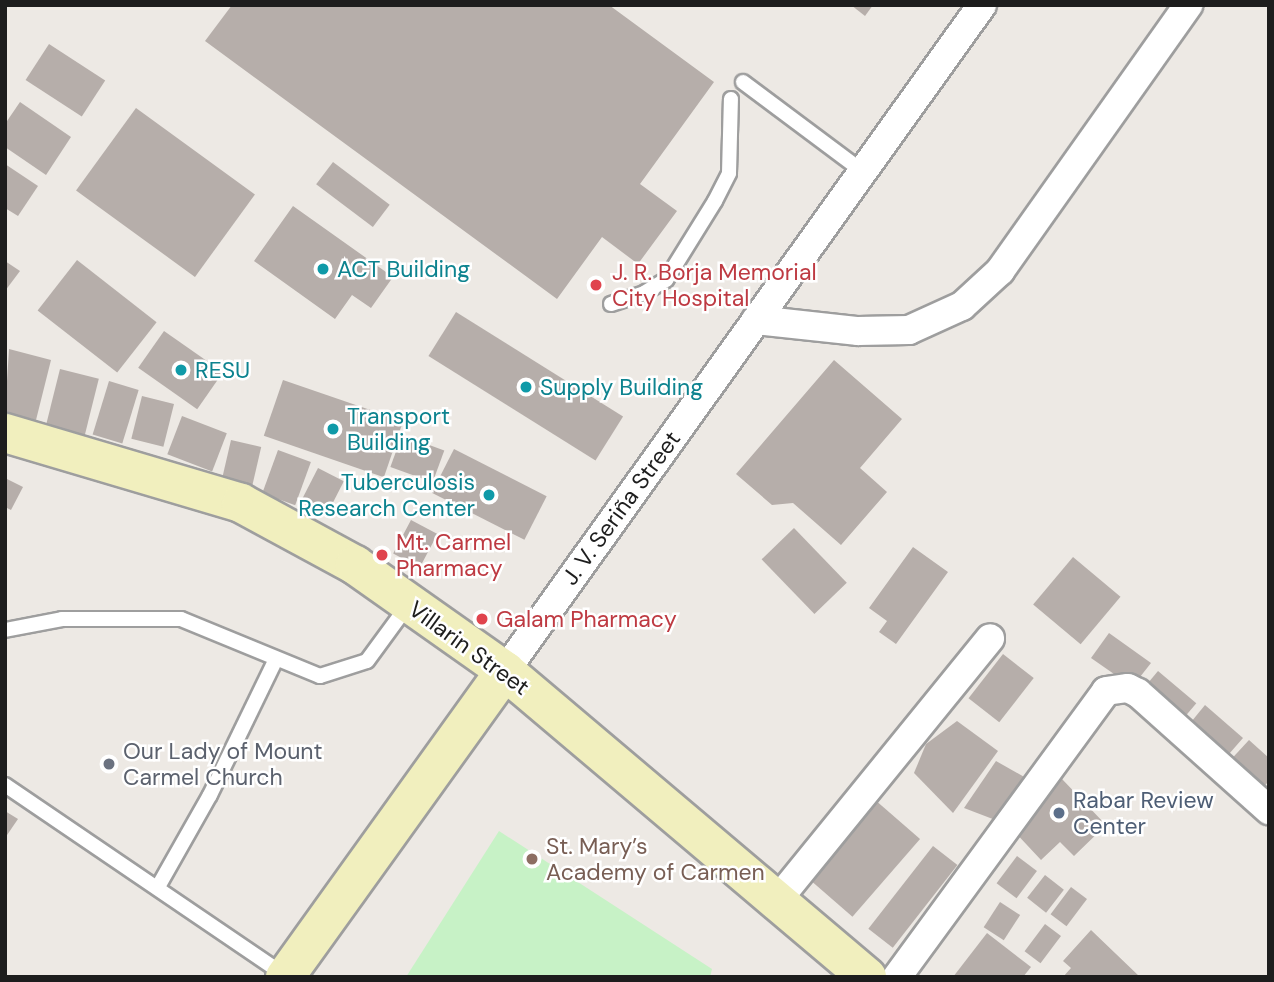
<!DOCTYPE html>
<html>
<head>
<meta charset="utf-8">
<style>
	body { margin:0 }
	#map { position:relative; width:1274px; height:982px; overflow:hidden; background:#ede9e4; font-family:"DM Sans",sans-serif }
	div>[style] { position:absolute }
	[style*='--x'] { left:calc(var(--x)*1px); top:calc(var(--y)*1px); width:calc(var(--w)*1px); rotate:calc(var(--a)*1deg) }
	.park>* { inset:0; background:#c7f2c6 }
	.building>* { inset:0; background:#b6aeaa; transform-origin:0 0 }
	.roads { filter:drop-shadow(2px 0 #9e9e9e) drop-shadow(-2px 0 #9e9e9e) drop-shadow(0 2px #9e9e9e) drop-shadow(0 -2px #9e9e9e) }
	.service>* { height:14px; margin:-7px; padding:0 7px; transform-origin:7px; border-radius:7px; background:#fff }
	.minor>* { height:28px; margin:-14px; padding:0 14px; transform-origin:14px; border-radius:14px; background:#fff }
	.secondary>* { height:38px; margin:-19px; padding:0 19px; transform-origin:19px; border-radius:19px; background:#f1efbe }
	.dots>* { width:19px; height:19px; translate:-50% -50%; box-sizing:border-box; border:4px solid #fff; border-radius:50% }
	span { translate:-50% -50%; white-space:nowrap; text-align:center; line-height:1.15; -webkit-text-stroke:5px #fff; paint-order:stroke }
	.culture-label { font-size:23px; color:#0d838f }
	.left { translate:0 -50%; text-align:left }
	.right { translate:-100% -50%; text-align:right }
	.health-label { font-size:23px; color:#be3a42 }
	.street-label { font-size:23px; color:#1d1d1d }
	.worship-label { font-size:23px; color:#5b616d }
	.service-label { font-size:23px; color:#4e5e75 }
	.education-label { font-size:23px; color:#785e54 }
	.frame { position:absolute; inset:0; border:7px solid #1d1d1d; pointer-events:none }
</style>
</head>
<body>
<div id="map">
	<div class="park">
		<i style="clip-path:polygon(499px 831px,712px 969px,710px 977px,406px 977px)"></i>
	</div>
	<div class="building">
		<i style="clip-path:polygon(232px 5px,609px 5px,714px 82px,640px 184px,677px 211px,638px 264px,602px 237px,557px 299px,205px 41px)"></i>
		<i style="clip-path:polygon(851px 5px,873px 5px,865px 16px)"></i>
		<i style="left:49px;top:44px;width:67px;height:43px;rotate:33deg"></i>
		<i style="clip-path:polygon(20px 102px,71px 137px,46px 175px,5px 147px,5px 124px)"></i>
		<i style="left:136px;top:108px;width:147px;height:102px;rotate:36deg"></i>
		<i style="left:333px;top:162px;width:71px;height:28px;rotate:37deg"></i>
		<i style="clip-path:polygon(5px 164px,38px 186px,18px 216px,5px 208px)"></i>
		<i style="clip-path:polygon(293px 206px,393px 277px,371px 308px,352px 295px,335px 319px,254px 261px)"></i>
		<i style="left:77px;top:260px;width:101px;height:64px;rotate:38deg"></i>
		<i style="clip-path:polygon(5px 261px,20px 271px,5px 291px)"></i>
		<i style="left:456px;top:312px;width:197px;height:52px;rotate:32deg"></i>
		<i style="left:164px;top:331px;width:72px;height:45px;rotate:35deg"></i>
		<i style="clip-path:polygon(9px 349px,51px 360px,36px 420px,5px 412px)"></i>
		<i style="clip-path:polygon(834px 360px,902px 419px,860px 468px,887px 492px,841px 545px,793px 503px,772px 505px,736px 474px)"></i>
		<i style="left:60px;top:369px;width:40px;height:60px;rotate:14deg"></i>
		<i style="left:283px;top:380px;width:127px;height:59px;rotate:19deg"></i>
		<i style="left:109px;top:381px;width:31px;height:56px;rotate:17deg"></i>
		<i style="left:142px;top:396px;width:33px;height:44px;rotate:14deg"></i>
		<i style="left:182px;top:416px;width:48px;height:41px;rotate:21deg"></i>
		<i style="left:402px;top:435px;width:45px;height:34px;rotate:20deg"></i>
		<i style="left:231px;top:440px;width:31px;height:39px;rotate:13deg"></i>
		<i style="left:454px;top:449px;width:104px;height:49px;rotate:27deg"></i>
		<i style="left:278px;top:450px;width:35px;height:46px;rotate:20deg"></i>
		<i style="left:318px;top:468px;width:29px;height:38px;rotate:27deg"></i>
		<i style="clip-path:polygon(5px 478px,23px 487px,11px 510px,5px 507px)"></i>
		<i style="left:411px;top:520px;width:30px;height:38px;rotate:28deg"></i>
		<i style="left:794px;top:528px;width:76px;height:45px;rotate:46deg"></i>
		<i style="clip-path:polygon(913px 547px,948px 572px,896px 644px,879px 632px,887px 621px,869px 608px)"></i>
		<i style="left:1073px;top:557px;width:62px;height:62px;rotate:40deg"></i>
		<i style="clip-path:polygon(1109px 633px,1151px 663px,1140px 677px,1114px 674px,1091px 658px)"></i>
		<i style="left:1003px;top:654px;width:39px;height:56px;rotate:38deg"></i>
		<i style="left:1158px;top:671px;width:50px;height:24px;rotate:40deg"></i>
		<i style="clip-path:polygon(1205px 705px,1243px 738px,1229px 754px,1220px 754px,1187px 727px)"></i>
		<i style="clip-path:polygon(957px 721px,998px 751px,953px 813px,914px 773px,926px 744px)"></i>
		<i style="clip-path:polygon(1249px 740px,1269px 758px,1269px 781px,1256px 795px,1225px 766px)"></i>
		<i style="clip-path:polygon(996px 761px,1026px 778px,998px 821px,964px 808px)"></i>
		<i style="clip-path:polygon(1062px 779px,1106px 825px,1074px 856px,1060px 842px,1041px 860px,1011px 828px)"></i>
		<i style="left:874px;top:799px;width:61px;height:103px;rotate:41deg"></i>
		<i style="clip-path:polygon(5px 811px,18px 819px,5px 838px)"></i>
		<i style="left:933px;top:846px;width:31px;height:105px;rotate:38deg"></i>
		<i style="left:1017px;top:856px;width:25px;height:34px;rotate:37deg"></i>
		<i style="left:1045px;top:875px;width:24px;height:29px;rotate:38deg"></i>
		<i style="left:1071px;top:887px;width:20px;height:34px;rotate:37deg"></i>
		<i style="left:1000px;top:902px;width:24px;height:30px;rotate:33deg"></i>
		<i style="left:1045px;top:924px;width:20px;height:34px;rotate:37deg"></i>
		<i style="clip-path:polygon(1091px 930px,1140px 977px,1063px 977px,1071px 968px,1063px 961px)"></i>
		<i style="clip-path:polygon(987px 933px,1031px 967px,1023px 977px,953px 977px)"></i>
	</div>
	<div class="roads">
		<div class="service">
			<i style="--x:743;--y:82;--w:149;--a:36.8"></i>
			<i style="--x:611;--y:304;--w:35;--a:-18"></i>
			<i style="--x:644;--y:293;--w:26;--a:-31"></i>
			<i style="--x:666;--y:280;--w:93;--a:-58.2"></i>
			<i style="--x:715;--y:201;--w:31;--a:-63"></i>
			<i style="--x:729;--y:173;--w:74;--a:-88.5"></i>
			<i style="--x:5;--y:630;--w:58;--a:-10.9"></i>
			<i style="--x:62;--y:619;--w:119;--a:0"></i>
			<i style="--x:181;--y:619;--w:150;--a:22.3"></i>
			<i style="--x:320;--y:676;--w:49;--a:-17.7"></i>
			<i style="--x:367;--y:661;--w:69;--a:-53.8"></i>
			<i style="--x:5;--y:785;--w:338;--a:34.2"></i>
			<i style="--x:159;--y:885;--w:103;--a:-60.5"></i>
			<i style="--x:210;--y:795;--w:149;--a:-64.1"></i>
		</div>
		<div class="minor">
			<i style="--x:756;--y:320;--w:103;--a:6.2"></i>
			<i style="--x:858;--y:331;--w:51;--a:-1.1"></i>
			<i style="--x:909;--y:330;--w:58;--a:-24.4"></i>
			<i style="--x:962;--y:306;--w:52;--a:-42.6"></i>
			<i style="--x:1000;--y:271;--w:326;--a:-54.7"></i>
			<i style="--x:505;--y:671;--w:819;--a:-54.39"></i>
			<i style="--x:775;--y:903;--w:341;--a:-50.9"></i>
			<i style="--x:897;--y:977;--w:354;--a:-53.8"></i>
			<i style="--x:1106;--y:691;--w:22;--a:-8"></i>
			<i style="--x:1128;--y:688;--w:11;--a:27"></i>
			<i style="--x:1138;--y:693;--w:176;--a:41.8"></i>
		</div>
		<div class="secondary">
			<i style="--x:5;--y:433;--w:246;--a:16.5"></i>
			<i style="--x:241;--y:503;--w:130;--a:28.5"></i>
			<i style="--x:355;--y:565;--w:184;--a:35.2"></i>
			<i style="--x:505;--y:671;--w:474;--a:40.2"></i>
			<i style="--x:285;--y:977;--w:377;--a:-54.3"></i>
		</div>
	</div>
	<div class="dots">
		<i style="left:323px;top:269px;background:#0f9aa8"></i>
		<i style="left:596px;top:285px;background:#e0444e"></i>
		<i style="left:181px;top:370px;background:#0f9aa8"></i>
		<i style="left:526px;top:387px;background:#0f9aa8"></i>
		<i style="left:333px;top:429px;background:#0f9aa8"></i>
		<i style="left:489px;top:495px;background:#0f9aa8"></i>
		<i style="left:382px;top:555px;background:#e0444e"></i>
		<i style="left:482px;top:619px;background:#e0444e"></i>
		<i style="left:109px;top:764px;background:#6b7280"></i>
		<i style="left:1059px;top:813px;background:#5c6f8a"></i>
		<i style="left:532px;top:859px;background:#8d6e63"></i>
	</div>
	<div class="culture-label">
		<span class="left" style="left:337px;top:269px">ACT Building</span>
		<span class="left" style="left:195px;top:370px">RESU</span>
		<span class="left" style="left:540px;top:387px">Supply Building</span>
		<span class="left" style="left:347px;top:429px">Transport<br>Building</span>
		<span class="right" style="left:475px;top:495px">Tuberculosis<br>Research Center</span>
	</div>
	<div class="health-label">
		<span class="left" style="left:612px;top:285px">J. R. Borja Memorial<br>City Hospital</span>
		<span class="left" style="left:396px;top:555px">Mt. Carmel<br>Pharmacy</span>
		<span class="left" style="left:496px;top:619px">Galam Pharmacy</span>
	</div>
	<div class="street-label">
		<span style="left:621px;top:508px;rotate:-54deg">J. V. Seriña Street</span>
		<span style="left:469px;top:648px;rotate:36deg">Villarin Street</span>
	</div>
	<div class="worship-label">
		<span class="left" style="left:123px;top:764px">Our Lady of Mount<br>Carmel Church</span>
	</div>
	<div class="service-label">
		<span class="left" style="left:1073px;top:813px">Rabar Review<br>Center</span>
	</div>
	<div class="education-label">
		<span class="left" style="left:546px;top:859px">St. Mary’s<br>Academy of Carmen</span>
	</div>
	<div class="frame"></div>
</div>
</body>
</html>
